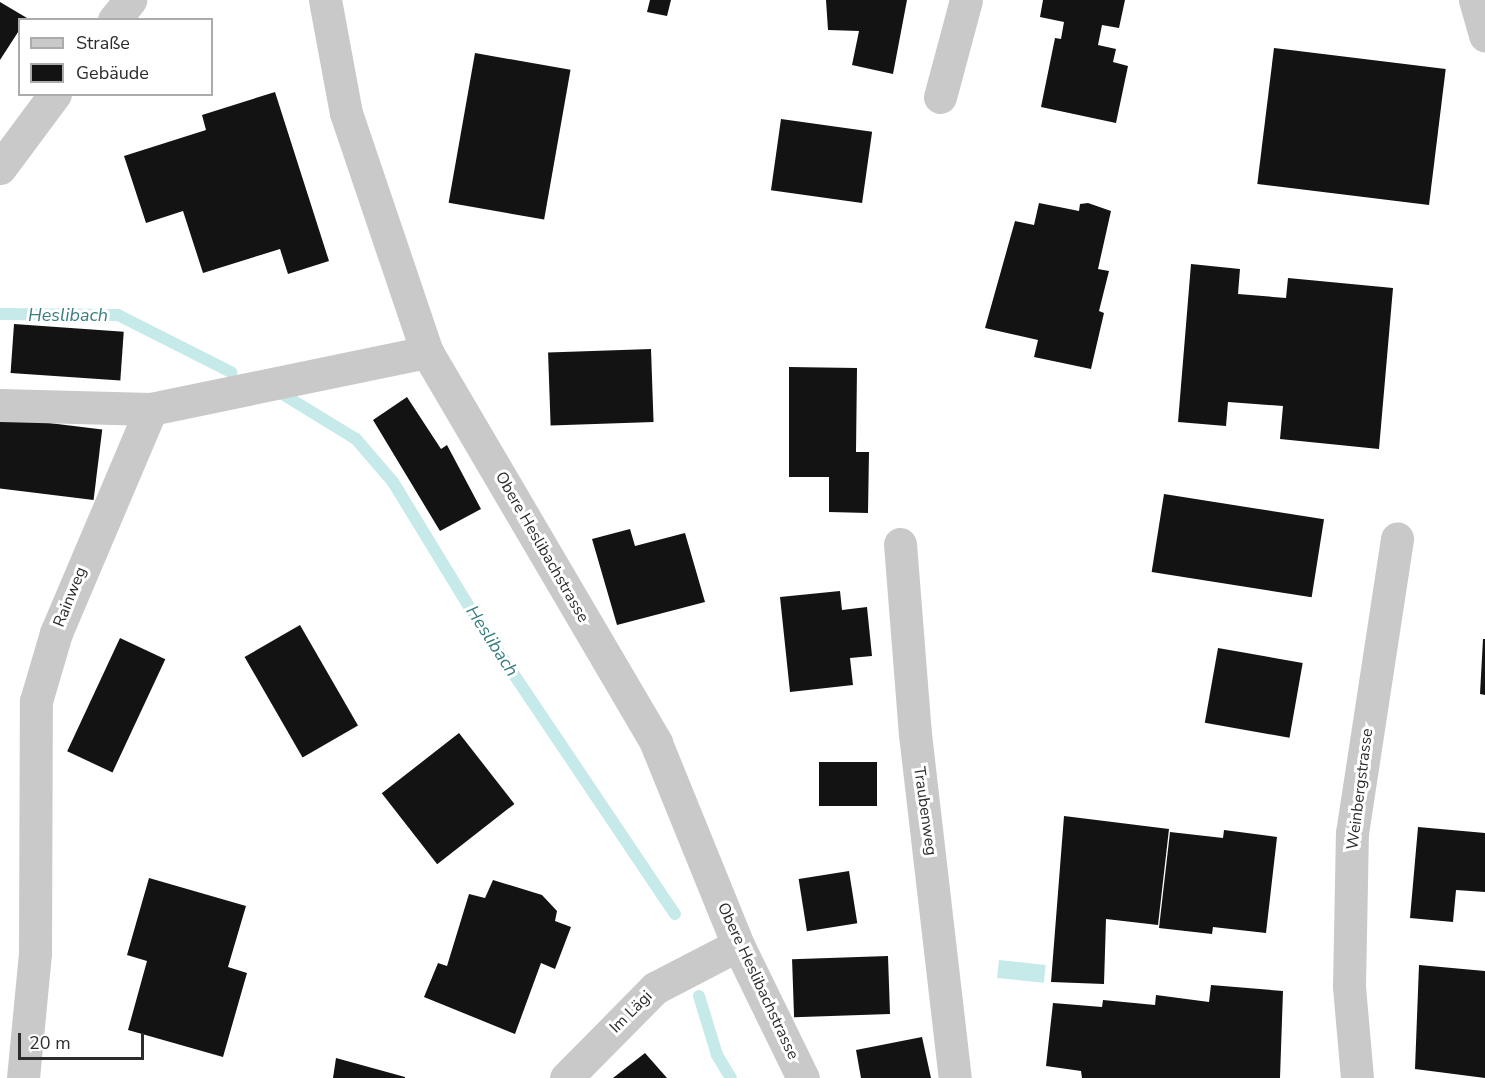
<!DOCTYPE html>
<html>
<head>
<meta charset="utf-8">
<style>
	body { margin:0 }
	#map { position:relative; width:1485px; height:1078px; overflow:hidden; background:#fff; font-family:"Nunito Sans",sans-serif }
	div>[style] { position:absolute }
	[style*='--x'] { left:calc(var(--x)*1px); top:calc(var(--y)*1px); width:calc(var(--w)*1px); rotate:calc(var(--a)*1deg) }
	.water>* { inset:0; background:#c6e9e9; transform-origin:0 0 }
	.stream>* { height:12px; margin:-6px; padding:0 6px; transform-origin:6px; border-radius:6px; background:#c6e9e9 }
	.building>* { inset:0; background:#131313; transform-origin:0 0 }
	.minor>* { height:33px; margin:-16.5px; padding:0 16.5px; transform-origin:16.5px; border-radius:16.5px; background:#c9c9c9 }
	.tertiary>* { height:33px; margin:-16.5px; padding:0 16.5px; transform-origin:16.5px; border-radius:16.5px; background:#c9c9c9 }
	span { translate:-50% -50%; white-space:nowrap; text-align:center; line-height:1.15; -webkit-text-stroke:6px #fff; paint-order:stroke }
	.street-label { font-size:16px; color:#2c2c2c }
	.water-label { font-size:18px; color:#3a7e7f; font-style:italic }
	.legend { position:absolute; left:18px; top:18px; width:195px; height:78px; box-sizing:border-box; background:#fff; border:2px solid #ababab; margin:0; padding:8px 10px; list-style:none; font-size:18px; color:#2c2c2c }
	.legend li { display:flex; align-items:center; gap:12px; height:30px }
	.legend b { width:30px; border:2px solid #ababab }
	.scale { position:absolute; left:18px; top:1033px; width:126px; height:27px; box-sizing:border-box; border:3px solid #2c2c2c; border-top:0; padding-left:8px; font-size:18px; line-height:21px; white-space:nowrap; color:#2c2c2c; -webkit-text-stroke:4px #fff; paint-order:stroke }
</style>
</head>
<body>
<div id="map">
	<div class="water">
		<i style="left:999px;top:960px;width:47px;height:18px;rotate:6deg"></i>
	</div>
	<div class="stream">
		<i style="--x:0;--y:314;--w:118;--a:0.5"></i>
		<i style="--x:118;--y:315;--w:127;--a:26.8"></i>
		<i style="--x:284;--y:395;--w:84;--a:31.4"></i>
		<i style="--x:356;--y:439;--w:57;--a:49.3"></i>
		<i style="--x:393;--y:482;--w:163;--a:58.6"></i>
		<i style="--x:478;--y:621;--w:353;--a:56.1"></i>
		<i style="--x:699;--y:996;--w:62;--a:73"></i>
		<i style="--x:717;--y:1055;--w:27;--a:59"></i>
	</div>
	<div class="building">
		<i style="clip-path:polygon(650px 0,671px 0,667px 16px,647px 12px)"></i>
		<i style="clip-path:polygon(826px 0,907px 0,893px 74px,852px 65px,859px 31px,828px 30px)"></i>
		<i style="clip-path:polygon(1043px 0,1125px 0,1119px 28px,1102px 25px,1098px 45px,1116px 49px,1113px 62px,1128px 66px,1116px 123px,1041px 107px,1055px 38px,1061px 39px,1064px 22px,1040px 17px)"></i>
		<i style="clip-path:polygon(0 2px,27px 18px,20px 20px,20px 29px,0 60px)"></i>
		<i style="left:1274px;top:48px;width:173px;height:137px;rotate:7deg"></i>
		<i style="left:475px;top:53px;width:97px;height:152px;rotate:10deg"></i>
		<i style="clip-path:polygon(275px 92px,329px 261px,288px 274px,280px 249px,203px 273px,183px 211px,146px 223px,124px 156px,206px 130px,202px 115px)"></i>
		<i style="left:781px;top:119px;width:92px;height:72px;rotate:8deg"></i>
		<i style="clip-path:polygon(1039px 203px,1079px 211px,1080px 204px,1088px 203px,1111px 211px,1098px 269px,1109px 271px,1099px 311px,1104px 313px,1091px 369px,1034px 357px,1038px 340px,985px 328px,1015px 221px,1034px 225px)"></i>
		<i style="clip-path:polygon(1191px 264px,1240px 269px,1238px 294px,1286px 298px,1288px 278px,1393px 288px,1379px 449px,1280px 439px,1283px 406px,1228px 402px,1226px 426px,1178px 422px)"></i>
		<i style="left:14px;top:324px;width:110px;height:49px;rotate:4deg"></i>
		<i style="left:651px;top:349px;width:73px;height:103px;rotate:88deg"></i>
		<i style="clip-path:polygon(789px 367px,857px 368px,856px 452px,869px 452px,868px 513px,829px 512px,829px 477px,789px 477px)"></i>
		<i style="clip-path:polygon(407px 397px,441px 449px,447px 445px,481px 509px,440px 531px,373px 420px)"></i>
		<i style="left:0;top:417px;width:103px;height:71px;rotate:7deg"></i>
		<i style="left:1164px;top:494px;width:162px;height:79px;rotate:9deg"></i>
		<i style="clip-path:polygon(630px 529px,635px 546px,685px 533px,705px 602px,617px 625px,592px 539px)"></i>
		<i style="clip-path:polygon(840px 591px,842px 610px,867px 607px,872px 656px,850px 658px,853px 685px,790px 692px,780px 597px)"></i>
		<i style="left:300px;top:625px;width:116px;height:64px;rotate:60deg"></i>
		<i style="left:120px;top:638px;width:50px;height:125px;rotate:25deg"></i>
		<i style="clip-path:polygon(1483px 639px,1485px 639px,1485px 695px,1480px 694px)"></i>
		<i style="left:1218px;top:648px;width:86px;height:76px;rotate:10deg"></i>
		<i style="left:459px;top:733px;width:90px;height:98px;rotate:52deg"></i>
		<i style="left:819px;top:762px;width:58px;height:44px"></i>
		<i style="clip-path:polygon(1064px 816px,1169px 829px,1158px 925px,1106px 919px,1104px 984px,1051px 982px)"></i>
		<i style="clip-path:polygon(1418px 827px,1485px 833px,1485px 892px,1456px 890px,1453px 922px,1410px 918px)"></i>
		<i style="clip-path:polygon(1224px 830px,1277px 837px,1266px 933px,1213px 927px,1212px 934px,1159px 928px,1170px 832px,1223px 838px)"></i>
		<i style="left:849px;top:871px;width:53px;height:51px;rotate:81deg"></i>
		<i style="clip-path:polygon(149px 878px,246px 906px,228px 967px,247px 973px,223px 1057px,128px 1030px,147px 961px,127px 955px)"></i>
		<i style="clip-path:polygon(493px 880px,542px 895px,557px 911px,555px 921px,571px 927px,555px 969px,541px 963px,515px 1034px,424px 997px,438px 963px,447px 966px,469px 894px,485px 898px)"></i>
		<i style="left:888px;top:956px;width:58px;height:96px;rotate:88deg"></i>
		<i style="clip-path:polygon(1419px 965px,1485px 971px,1485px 1078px,1415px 1069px)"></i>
		<i style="clip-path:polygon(1211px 985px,1283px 991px,1280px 1078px,1082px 1078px,1081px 1071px,1046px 1066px,1053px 1003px,1102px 1007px,1103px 1000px,1155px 1005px,1156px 995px,1209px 1002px)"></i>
		<i style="clip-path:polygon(922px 1037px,931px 1078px,861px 1078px,856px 1050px)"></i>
		<i style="clip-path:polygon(645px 1053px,667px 1078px,613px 1078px)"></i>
		<i style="clip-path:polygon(336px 1058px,405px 1077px,405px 1078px,333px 1078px)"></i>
	</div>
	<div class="minor">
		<i style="--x:325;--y:0;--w:115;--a:79.5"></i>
		<i style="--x:346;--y:113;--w:252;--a:71.3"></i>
		<i style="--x:427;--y:352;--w:453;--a:59.6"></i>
		<i style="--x:656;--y:743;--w:218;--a:67.9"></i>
		<i style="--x:738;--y:945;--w:148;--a:64"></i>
		<i style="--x:114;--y:20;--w:26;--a:-51"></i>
		<i style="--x:940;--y:97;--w:100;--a:-75"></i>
		<i style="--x:0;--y:168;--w:92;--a:-53.4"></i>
		<i style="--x:0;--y:405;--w:151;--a:1.5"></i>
		<i style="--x:151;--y:409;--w:282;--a:-11.7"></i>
		<i style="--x:900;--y:544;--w:191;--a:85.5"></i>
		<i style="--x:915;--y:734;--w:346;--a:83.4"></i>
		<i style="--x:23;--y:1078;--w:126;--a:-84.5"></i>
		<i style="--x:35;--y:953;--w:252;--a:-89.8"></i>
		<i style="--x:36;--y:701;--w:71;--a:-73.6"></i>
		<i style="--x:56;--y:633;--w:243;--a:-67"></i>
		<i style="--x:566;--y:1078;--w:127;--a:-45.3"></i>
		<i style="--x:655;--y:988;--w:93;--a:-27.4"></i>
		<i style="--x:1357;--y:1078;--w:92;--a:-95"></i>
		<i style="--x:1349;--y:986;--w:153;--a:-88.9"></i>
		<i style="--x:1352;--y:833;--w:298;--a:-81.3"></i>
	</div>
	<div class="tertiary">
		<i style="--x:1475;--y:0;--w:37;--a:74"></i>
	</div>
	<div class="street-label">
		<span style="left:542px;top:547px;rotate:60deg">Obere Heslibachstrasse</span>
		<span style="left:70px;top:597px;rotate:-68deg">Rainweg</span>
		<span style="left:1360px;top:789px;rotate:-83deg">Weinbergstrasse</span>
		<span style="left:925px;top:811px;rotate:82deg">Traubenweg</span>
		<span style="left:758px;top:981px;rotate:65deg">Obere Heslibachstrasse</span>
		<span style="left:631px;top:1012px;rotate:-45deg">Im Lägi</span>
	</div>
	<div class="water-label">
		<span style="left:68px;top:315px">Heslibach</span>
		<span style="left:492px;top:641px;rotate:57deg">Heslibach</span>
	</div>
	<ul class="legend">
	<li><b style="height:8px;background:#c9c9c9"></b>Straße</li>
	<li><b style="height:16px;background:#131313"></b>Gebäude</li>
	</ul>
	<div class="scale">20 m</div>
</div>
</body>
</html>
